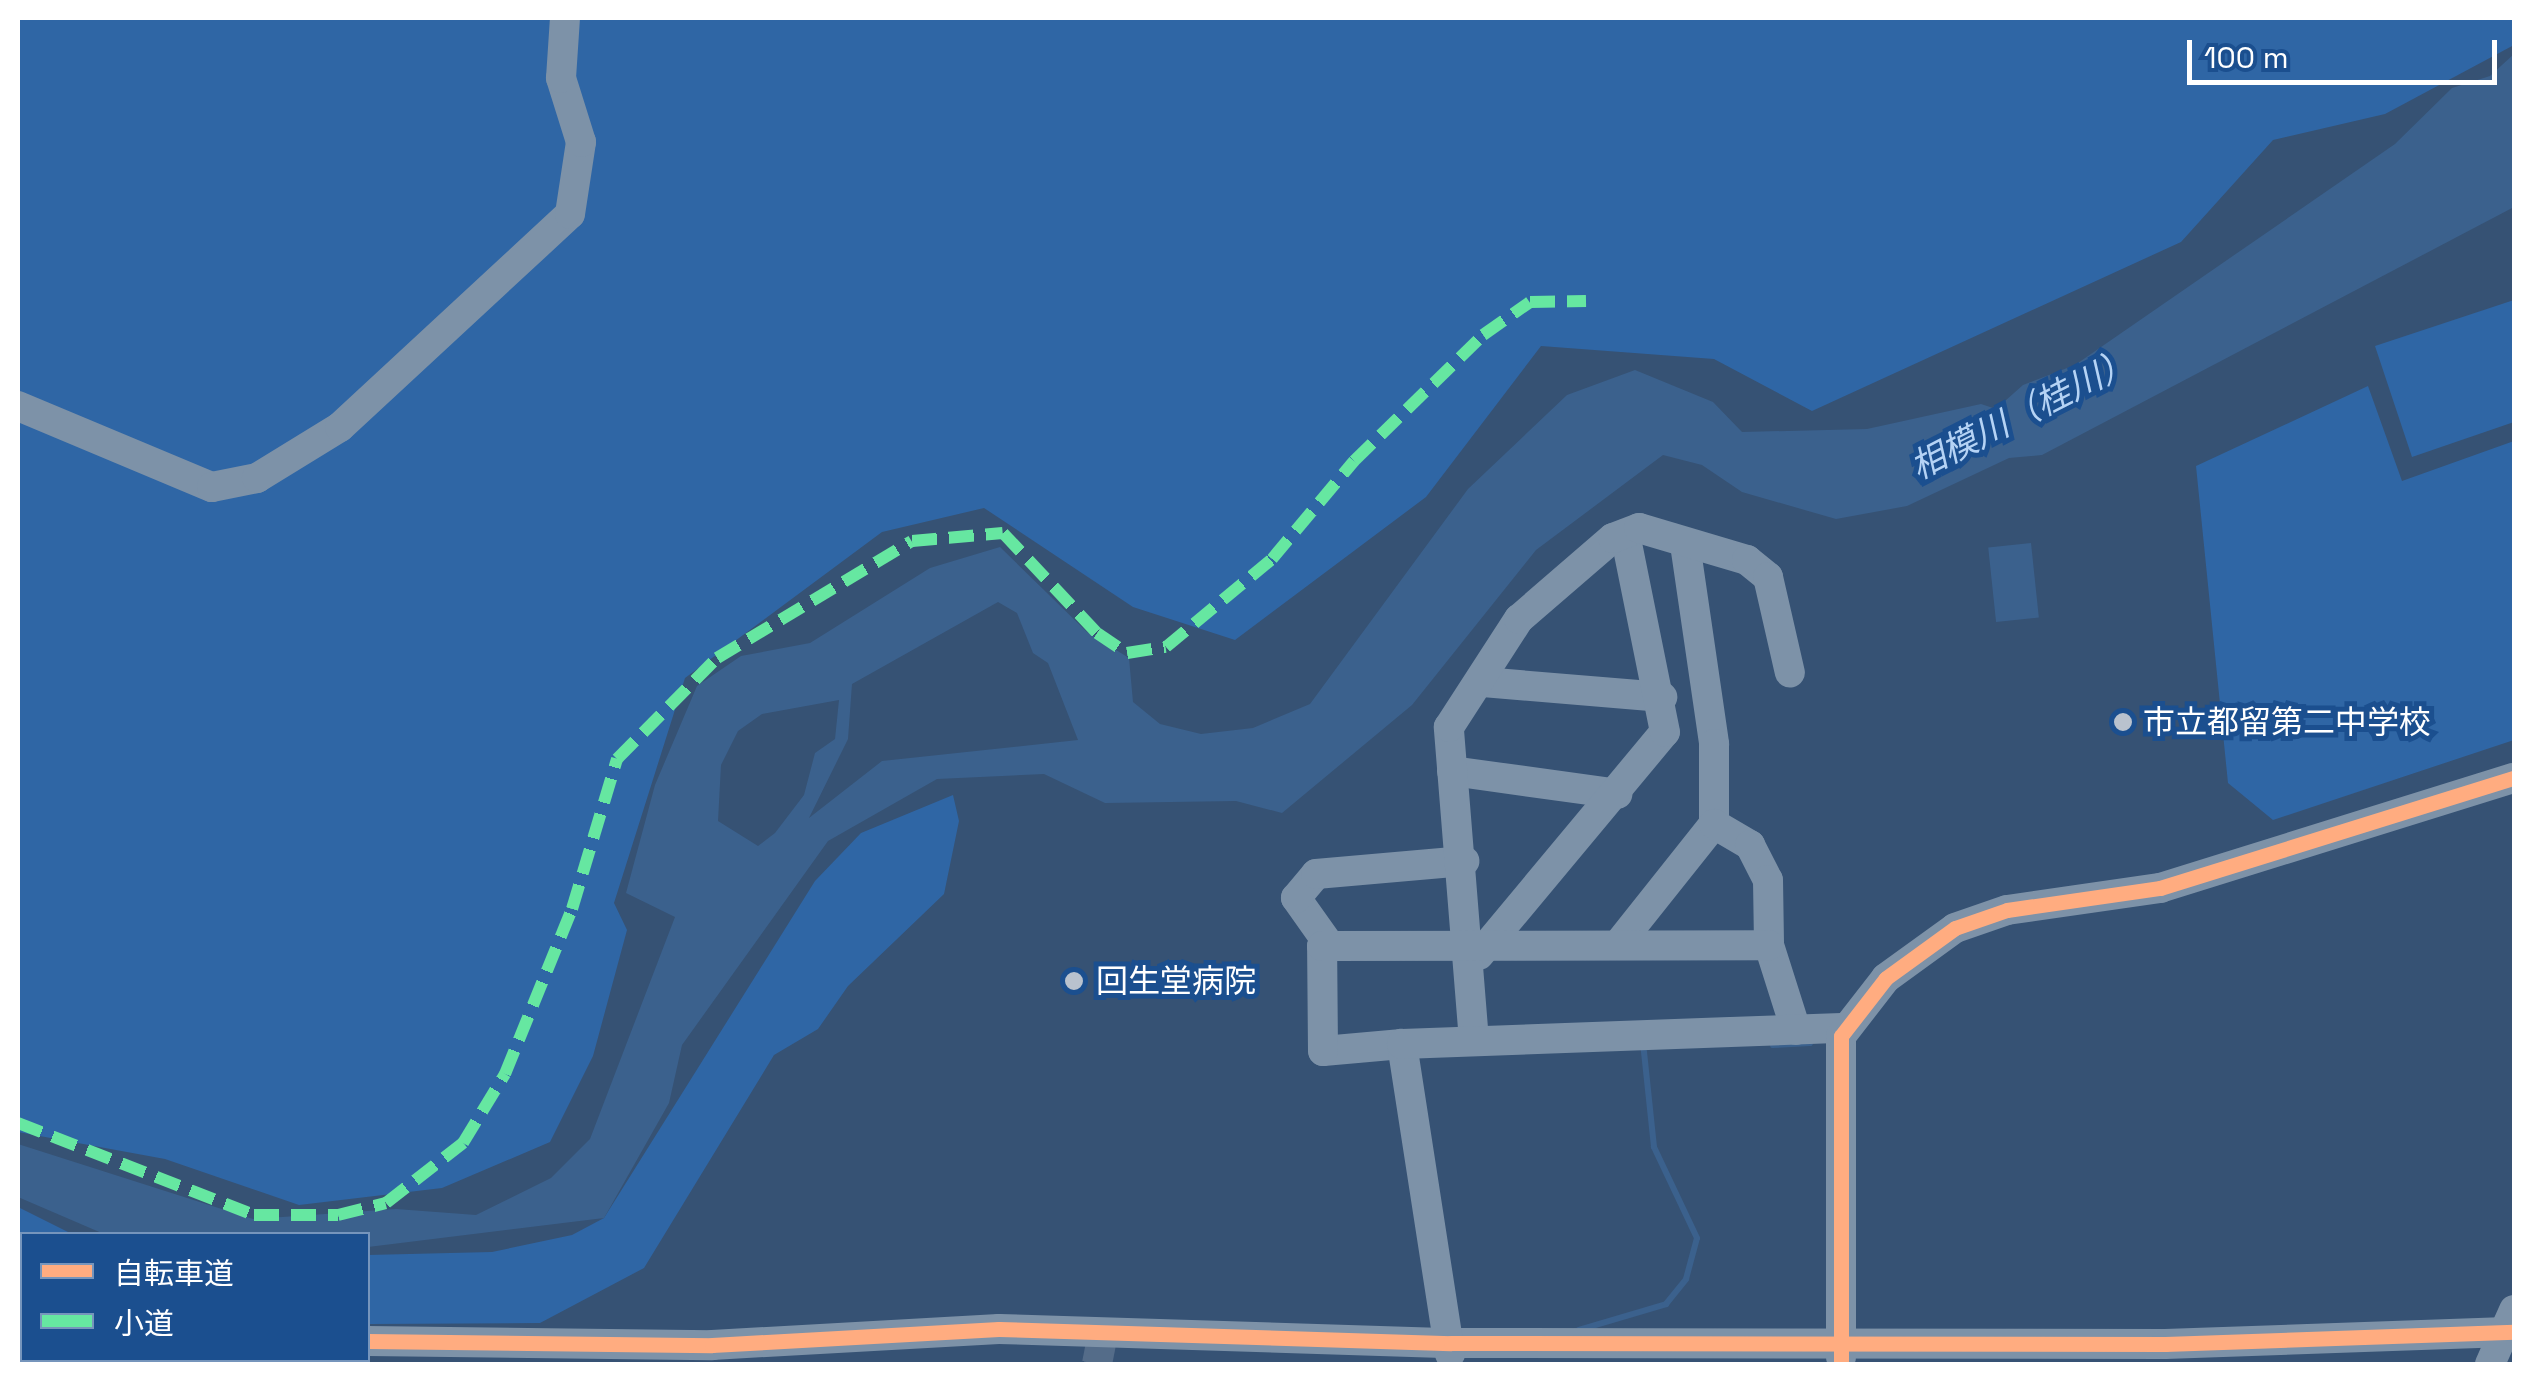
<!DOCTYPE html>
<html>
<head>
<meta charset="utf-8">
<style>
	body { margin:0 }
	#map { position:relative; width:2532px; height:1382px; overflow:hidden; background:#365274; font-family:"Space Grotesk","Noto Sans JP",sans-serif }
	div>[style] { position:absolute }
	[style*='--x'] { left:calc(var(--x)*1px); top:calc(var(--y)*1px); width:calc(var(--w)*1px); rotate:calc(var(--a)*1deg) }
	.green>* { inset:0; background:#2f66a5 }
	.water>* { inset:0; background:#3b618d; transform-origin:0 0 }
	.stream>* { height:6px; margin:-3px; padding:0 3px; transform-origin:3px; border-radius:3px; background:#3b618d }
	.minor-tunnel>* { height:30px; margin-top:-15px; transform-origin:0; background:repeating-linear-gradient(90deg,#546c89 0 30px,transparent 0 45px) }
	.minor>* { height:30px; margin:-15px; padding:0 15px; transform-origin:15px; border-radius:15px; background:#7d92a8 }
	.quiet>* { height:12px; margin-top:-6px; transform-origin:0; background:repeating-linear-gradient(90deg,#66e7a1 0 25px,transparent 0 37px) }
	.cycleway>* { height:15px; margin:-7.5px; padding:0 7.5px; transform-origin:7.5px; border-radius:7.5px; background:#ffac80 }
	.dots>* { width:28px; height:28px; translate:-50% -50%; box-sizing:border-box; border:5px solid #1b4f8f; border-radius:50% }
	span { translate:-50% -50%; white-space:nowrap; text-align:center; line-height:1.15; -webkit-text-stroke:10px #1b4f8f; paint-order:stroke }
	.poi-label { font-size:32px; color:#fff }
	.left { translate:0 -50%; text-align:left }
	.water-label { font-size:35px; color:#b5d3f5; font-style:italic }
	.frame { position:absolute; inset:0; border:20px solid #fff; pointer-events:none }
	.legend { position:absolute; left:20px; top:1232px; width:350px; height:130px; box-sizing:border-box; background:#1b4f8f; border:2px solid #7695bc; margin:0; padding:12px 18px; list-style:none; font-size:30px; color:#fff }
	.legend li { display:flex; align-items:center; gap:20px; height:50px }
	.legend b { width:50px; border:2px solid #7695bc }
	.scale { position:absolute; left:2187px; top:40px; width:310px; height:45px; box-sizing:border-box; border:5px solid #fff; border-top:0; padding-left:12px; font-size:30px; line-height:35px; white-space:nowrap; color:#fff; -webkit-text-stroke:8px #1b4f8f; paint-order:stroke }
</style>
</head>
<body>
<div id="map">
	<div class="green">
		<i style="clip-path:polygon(18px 18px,2514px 18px,2514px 45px,2385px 114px,2273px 140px,2181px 242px,1812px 411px,1714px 359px,1541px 346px,1426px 497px,1235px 640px,1133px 607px,984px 508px,882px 532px,685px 678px,614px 903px,627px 930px,593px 1056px,550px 1142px,442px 1188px,299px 1205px,165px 1159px,18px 1132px)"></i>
		<i style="clip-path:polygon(2514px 300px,2514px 422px,2412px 457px,2375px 346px)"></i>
		<i style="clip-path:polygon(2368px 386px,2402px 481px,2514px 441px,2514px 740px,2273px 820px,2228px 783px,2196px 466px)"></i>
		<i style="clip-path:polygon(953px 795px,959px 821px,944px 894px,848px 986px,818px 1029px,774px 1055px,644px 1268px,540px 1323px,368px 1324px,368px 1255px,492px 1252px,572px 1235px,604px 1218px,815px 881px,861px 833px)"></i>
		<i style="clip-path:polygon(18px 1207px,72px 1234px,22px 1234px,22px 1297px)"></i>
	</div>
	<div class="water">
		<i style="clip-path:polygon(evenodd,2514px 54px,2514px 207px,2042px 455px,2009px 458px,1907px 506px,1836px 519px,1742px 492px,1702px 465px,1663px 455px,1536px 550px,1412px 705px,1282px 813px,1236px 801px,1105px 803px,1044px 774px,937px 779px,828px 841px,682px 1045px,669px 1103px,604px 1218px,368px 1247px,368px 1234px,104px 1234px,18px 1197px,18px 1144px,253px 1219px,396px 1209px,476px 1215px,551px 1178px,590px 1139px,675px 917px,626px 893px,655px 785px,697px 686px,741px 656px,810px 643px,930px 568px,1000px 547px,1087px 632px,1129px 658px,1133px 702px,1160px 724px,1201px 734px,1253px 728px,1310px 704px,1468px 489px,1567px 395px,1635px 370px,1713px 402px,1742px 432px,1867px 429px,1981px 404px,1996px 409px,2023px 385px,2075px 365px,2395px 144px,2452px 88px,2490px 76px,2514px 54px,998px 602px,1017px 613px,1033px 653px,1048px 663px,1078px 740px,882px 761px,809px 818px,848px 739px,852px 684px,998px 602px,2514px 54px,839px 700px,835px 739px,815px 753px,804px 795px,775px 833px,758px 846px,718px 821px,721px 765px,738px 731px,762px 714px,839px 700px)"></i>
		<i style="left:2031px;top:543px;width:75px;height:43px;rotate:84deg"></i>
	</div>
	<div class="stream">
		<i style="--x:1773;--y:1045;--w:37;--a:-3"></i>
		<i style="--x:1579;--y:1330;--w:91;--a:-16.6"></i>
		<i style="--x:1666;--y:1304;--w:32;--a:-51"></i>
		<i style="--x:1686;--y:1279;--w:42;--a:-75"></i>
		<i style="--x:1697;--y:1238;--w:101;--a:-115.3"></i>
		<i style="--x:1654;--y:1147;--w:106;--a:-96"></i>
	</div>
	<div class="minor-tunnel">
		<i style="--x:1097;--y:1364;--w:20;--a:-79"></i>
	</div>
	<div class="minor">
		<i style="--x:18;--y:406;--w:210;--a:22.7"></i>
		<i style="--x:212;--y:487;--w:46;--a:-11.3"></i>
		<i style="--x:257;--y:478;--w:97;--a:-31.6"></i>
		<i style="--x:340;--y:427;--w:313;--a:-42.8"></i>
		<i style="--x:570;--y:214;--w:73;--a:-81.3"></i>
		<i style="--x:581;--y:142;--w:67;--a:-107.4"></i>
		<i style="--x:561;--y:78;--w:60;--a:-86.2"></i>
		<i style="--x:1685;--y:544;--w:202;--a:81.7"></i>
		<i style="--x:1714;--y:744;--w:80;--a:90"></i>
		<i style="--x:1483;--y:682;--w:180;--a:4.8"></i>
		<i style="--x:1452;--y:771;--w:167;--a:7.9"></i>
		<i style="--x:1620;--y:942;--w:151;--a:-51.5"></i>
		<i style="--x:1714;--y:824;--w:42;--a:30.3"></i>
		<i style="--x:1750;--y:845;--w:39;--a:63"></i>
		<i style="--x:1768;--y:880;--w:65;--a:89.1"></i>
		<i style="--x:1769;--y:945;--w:89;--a:72.4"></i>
		<i style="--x:1330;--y:946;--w:59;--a:-125.3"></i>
		<i style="--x:1296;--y:898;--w:31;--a:-50"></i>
		<i style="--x:1316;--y:874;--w:149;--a:-5"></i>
		<i style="--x:1479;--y:955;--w:290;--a:-50.2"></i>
		<i style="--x:1665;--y:732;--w:202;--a:-101.4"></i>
		<i style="--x:1474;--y:1041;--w:315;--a:-94.6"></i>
		<i style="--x:1449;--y:727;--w:129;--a:-57.1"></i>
		<i style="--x:1519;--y:619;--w:124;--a:-40.8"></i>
		<i style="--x:1613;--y:538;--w:28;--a:-21"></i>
		<i style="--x:1639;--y:528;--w:113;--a:16.5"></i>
		<i style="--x:1747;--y:560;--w:27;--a:39"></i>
		<i style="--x:1768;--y:577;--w:98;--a:77.1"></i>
		<i style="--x:1402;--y:1044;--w:79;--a:174.9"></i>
		<i style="--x:1323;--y:1051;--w:105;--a:-90.5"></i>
		<i style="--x:1322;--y:946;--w:447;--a:-0.1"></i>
		<i style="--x:368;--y:1341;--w:344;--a:0.7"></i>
		<i style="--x:712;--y:1345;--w:287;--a:-3.2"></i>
		<i style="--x:999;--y:1329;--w:452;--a:1.8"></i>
		<i style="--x:1451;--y:1343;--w:714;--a:0.08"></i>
		<i style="--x:2165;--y:1344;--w:349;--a:-2"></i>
		<i style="--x:18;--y:1351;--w:4;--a:0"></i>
		<i style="--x:1450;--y:1354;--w:314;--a:-98.8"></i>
		<i style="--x:1402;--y:1044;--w:440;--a:-2.1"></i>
		<i style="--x:1841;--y:1357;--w:321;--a:-90"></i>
		<i style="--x:1841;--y:1036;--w:73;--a:-52.2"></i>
		<i style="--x:1886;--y:978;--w:85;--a:-35.9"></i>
		<i style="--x:1955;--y:928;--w:55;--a:-19.1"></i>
		<i style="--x:2007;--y:910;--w:155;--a:-8.2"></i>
		<i style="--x:2160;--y:888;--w:371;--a:-17.3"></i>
		<i style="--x:2490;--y:1364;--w:59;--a:-66"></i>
	</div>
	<div class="quiet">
		<i style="--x:18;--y:1123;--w:253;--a:21.3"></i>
		<i style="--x:254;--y:1215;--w:84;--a:0"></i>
		<i style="--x:338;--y:1215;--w:49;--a:-14"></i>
		<i style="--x:386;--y:1203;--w:98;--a:-37.9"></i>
		<i style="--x:463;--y:1143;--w:81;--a:-58.7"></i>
		<i style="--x:505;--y:1074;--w:178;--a:-67.9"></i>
		<i style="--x:572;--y:909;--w:157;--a:-73.3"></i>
		<i style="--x:617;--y:759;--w:142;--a:-45.3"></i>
		<i style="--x:717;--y:658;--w:227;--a:-31"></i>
		<i style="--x:912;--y:541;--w:91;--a:-5"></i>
		<i style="--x:1003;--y:533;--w:137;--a:46.8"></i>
		<i style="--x:1097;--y:633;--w:36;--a:34"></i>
		<i style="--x:1127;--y:653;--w:39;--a:-9"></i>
		<i style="--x:1166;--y:647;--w:138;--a:-39.7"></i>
		<i style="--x:1272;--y:559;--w:128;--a:-50.1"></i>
		<i style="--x:1354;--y:461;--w:180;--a:-44.3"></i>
		<i style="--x:1483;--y:335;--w:57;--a:-35.1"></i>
		<i style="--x:1530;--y:302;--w:56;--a:-1"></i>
	</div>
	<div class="cycleway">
		<i style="--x:368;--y:1341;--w:344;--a:0.7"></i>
		<i style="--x:712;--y:1345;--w:287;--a:-3.2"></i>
		<i style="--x:999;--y:1329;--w:452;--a:1.8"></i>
		<i style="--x:1451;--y:1343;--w:714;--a:0.08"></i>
		<i style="--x:2165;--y:1344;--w:349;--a:-2"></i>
		<i style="--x:1841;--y:1364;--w:328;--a:-90"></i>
		<i style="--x:1841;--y:1036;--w:73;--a:-52.2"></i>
		<i style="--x:1886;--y:978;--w:85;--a:-35.9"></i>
		<i style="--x:1955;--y:928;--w:55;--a:-19.1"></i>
		<i style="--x:2007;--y:910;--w:155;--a:-8.2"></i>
		<i style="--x:2160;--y:888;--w:371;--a:-17.3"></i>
	</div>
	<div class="dots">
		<i style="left:2123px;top:722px;background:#b9c2ce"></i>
		<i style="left:1074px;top:981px;background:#b9c2ce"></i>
	</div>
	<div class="poi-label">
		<span class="left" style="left:2143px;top:722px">市立都留第二中学校</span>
		<span class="left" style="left:1096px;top:981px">回生堂病院</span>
	</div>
	<div class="water-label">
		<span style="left:2022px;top:414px;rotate:-27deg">相模川（桂川）</span>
	</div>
	<div class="frame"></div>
	<ul class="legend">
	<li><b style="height:12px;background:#ffac80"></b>自転車道</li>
	<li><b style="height:12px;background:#66e7a1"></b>小道</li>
	</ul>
	<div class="scale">100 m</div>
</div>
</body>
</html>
